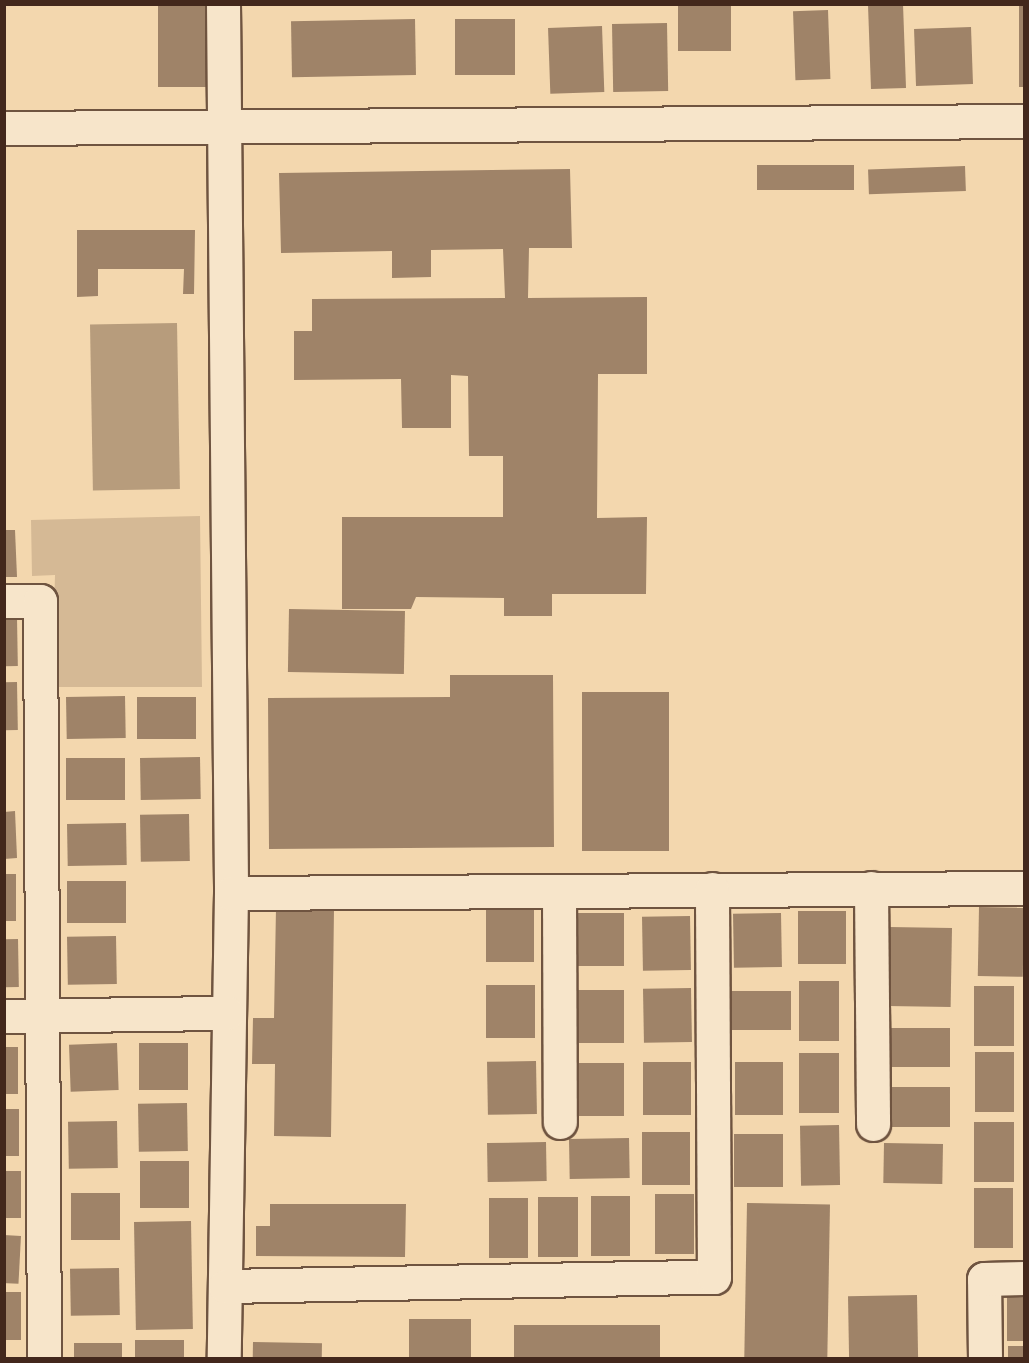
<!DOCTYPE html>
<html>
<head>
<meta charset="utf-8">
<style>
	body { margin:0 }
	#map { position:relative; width:1029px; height:1363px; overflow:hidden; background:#f3d7ae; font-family:"Libre Bodoni",serif }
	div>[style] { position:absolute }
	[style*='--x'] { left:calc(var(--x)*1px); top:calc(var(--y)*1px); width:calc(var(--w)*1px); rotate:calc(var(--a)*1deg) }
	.green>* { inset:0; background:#d5b995 }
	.water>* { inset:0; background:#b79c7c; transform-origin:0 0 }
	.building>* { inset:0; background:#9f8368; transform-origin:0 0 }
	.roads { filter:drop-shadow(2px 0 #6f5440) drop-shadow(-2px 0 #6f5440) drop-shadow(0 2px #6f5440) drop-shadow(0 -2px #6f5440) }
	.street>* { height:33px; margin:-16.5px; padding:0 16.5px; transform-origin:16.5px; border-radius:16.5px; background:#f7e5ca }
	.secondary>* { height:33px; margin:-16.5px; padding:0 16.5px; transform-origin:16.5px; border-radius:16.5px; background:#f7e5ca }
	span { translate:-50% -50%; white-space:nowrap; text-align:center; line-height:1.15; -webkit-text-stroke:5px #f7e5ca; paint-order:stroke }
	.frame { position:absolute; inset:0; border:6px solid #43281c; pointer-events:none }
</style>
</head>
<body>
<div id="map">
	<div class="green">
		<i style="clip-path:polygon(200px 516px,202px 687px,52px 687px,55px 575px,32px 576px,31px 520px)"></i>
	</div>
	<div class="water">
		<i style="left:177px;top:323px;width:166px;height:87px;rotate:89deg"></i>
	</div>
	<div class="building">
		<i style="left:158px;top:4px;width:48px;height:83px"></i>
		<i style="left:678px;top:4px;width:53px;height:47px"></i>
		<i style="clip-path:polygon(891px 4px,903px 4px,906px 88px,871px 89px,868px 5px)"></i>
		<i style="left:1019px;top:6px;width:5px;height:81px"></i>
		<i style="left:828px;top:10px;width:69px;height:35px;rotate:88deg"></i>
		<i style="left:415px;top:19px;width:56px;height:124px;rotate:89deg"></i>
		<i style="left:455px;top:19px;width:60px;height:56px"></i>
		<i style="left:667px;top:23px;width:68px;height:55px;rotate:89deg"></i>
		<i style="left:602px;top:26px;width:66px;height:54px;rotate:88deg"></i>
		<i style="left:971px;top:27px;width:57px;height:57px;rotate:88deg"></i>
		<i style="left:854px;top:165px;width:25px;height:97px;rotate:90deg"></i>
		<i style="left:965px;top:166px;width:25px;height:97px;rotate:88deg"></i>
		<i style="clip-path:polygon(570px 169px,572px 248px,529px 248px,528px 298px,647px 297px,647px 374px,598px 374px,597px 518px,647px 517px,646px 594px,552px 594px,552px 616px,504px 616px,504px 598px,416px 597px,411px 609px,342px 609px,342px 517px,503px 517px,503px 456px,469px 456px,468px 376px,451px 375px,451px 428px,402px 428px,401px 379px,294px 380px,294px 331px,312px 331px,312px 299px,505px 298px,503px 249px,431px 250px,431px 277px,392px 278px,392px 251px,281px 253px,279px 173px)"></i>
		<i style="clip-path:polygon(77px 230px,195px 230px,194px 294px,183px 294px,184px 269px,98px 269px,98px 296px,77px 297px)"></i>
		<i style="clip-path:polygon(4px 530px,15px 530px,17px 577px,4px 577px)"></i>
		<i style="left:289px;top:609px;width:116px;height:63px;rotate:1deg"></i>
		<i style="left:17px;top:618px;width:48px;height:13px;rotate:89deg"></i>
		<i style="clip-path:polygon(450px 675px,553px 675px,554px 847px,269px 849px,268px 698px,450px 697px)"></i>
		<i style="left:17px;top:682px;width:48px;height:13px;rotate:89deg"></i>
		<i style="left:582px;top:692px;width:87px;height:159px"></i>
		<i style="left:125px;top:696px;width:42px;height:59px;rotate:89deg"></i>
		<i style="left:137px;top:697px;width:59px;height:42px"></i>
		<i style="left:200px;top:757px;width:42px;height:60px;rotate:89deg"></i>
		<i style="left:125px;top:758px;width:42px;height:59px;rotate:90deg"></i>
		<i style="clip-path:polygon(15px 811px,17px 858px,4px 859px,4px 812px)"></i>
		<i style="left:189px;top:814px;width:47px;height:49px;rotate:89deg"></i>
		<i style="left:126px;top:823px;width:42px;height:59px;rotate:89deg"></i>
		<i style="left:4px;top:874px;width:12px;height:47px"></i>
		<i style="left:67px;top:881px;width:59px;height:42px"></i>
		<i style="left:979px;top:907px;width:45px;height:69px;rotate:1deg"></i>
		<i style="clip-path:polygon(276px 908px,334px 909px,331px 1137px,274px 1136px,275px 1064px,252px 1064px,253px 1018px,274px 1018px)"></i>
		<i style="left:486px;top:908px;width:48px;height:54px"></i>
		<i style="left:798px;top:911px;width:48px;height:53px"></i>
		<i style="left:576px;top:913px;width:48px;height:53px"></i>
		<i style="left:781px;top:913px;width:54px;height:48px;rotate:89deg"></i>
		<i style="left:690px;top:916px;width:54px;height:48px;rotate:89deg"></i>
		<i style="left:952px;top:928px;width:79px;height:63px;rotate:91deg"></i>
		<i style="left:116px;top:936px;width:48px;height:49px;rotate:89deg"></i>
		<i style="left:18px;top:939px;width:48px;height:14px;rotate:89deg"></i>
		<i style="left:799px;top:981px;width:40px;height:60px"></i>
		<i style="left:486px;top:985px;width:49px;height:53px"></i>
		<i style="left:974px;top:986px;width:40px;height:60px"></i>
		<i style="left:691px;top:988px;width:54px;height:48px;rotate:89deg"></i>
		<i style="left:575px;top:990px;width:49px;height:53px"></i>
		<i style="left:731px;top:991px;width:60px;height:39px"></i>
		<i style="left:890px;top:1028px;width:60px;height:39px"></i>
		<i style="left:117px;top:1043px;width:47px;height:48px;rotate:88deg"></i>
		<i style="left:139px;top:1043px;width:49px;height:47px"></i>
		<i style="left:4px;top:1047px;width:14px;height:47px"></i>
		<i style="left:975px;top:1052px;width:39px;height:60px"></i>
		<i style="left:799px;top:1053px;width:40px;height:60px"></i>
		<i style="left:536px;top:1061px;width:53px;height:49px;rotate:89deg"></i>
		<i style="left:643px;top:1062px;width:48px;height:53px"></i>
		<i style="left:735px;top:1062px;width:48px;height:53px"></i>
		<i style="left:576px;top:1063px;width:48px;height:53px"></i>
		<i style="left:891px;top:1087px;width:59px;height:40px"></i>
		<i style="left:187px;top:1103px;width:48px;height:49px;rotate:89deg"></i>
		<i style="left:4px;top:1109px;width:15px;height:47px"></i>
		<i style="left:117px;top:1121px;width:47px;height:49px;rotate:89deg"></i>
		<i style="left:974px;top:1122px;width:40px;height:60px"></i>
		<i style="left:839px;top:1125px;width:60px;height:39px;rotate:89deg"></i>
		<i style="left:642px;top:1132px;width:48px;height:53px"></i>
		<i style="left:783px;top:1134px;width:53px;height:49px;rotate:90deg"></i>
		<i style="left:629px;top:1138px;width:40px;height:60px;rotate:89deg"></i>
		<i style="left:546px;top:1142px;width:39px;height:59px;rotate:89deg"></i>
		<i style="left:884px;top:1143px;width:59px;height:40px;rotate:1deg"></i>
		<i style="left:140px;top:1161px;width:49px;height:47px"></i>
		<i style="left:4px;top:1171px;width:17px;height:47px"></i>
		<i style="left:974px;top:1188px;width:39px;height:60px"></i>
		<i style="left:71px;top:1193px;width:49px;height:47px"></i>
		<i style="left:655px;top:1194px;width:39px;height:60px"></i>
		<i style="left:591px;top:1196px;width:39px;height:60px"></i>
		<i style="left:538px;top:1197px;width:40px;height:60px"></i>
		<i style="left:489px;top:1198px;width:39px;height:60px"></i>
		<i style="left:747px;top:1203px;width:83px;height:155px;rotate:1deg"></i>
		<i style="clip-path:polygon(270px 1204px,406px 1204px,405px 1257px,256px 1256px,256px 1226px,270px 1226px)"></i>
		<i style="left:191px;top:1221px;width:108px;height:57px;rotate:89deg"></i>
		<i style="left:4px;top:1235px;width:17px;height:48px;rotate:3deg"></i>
		<i style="left:119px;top:1268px;width:47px;height:49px;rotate:89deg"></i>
		<i style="left:21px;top:1292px;width:48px;height:17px;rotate:90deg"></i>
		<i style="left:917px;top:1295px;width:63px;height:69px;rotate:89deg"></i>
		<i style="left:1007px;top:1295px;width:17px;height:46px"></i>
		<i style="left:471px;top:1319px;width:39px;height:62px;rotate:90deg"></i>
		<i style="left:514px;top:1325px;width:146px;height:33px"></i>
		<i style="left:135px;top:1340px;width:49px;height:18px"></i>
		<i style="left:253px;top:1342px;width:69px;height:16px;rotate:1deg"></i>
		<i style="left:74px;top:1343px;width:48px;height:15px"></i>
		<i style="left:1008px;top:1346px;width:16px;height:12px"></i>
	</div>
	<div class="roads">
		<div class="street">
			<i style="--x:223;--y:4;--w:889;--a:89.48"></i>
			<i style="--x:231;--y:893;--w:465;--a:90.9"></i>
			<i style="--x:4;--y:601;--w:36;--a:0"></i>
			<i style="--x:40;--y:601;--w:757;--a:89.7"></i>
			<i style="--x:871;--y:888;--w:236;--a:89.5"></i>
			<i style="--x:559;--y:891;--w:231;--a:89.8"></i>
			<i style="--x:231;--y:893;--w:793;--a:-0.36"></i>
			<i style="--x:4;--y:1016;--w:223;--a:-0.8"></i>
			<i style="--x:225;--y:1286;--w:489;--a:-1.1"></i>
			<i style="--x:714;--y:1277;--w:388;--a:-90.3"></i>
			<i style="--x:985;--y:1358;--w:79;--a:-90.7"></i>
			<i style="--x:984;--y:1279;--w:40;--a:-1.4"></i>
		</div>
		<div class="secondary">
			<i style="--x:4;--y:128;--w:1020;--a:-0.39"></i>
		</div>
	</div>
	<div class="frame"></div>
</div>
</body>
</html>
